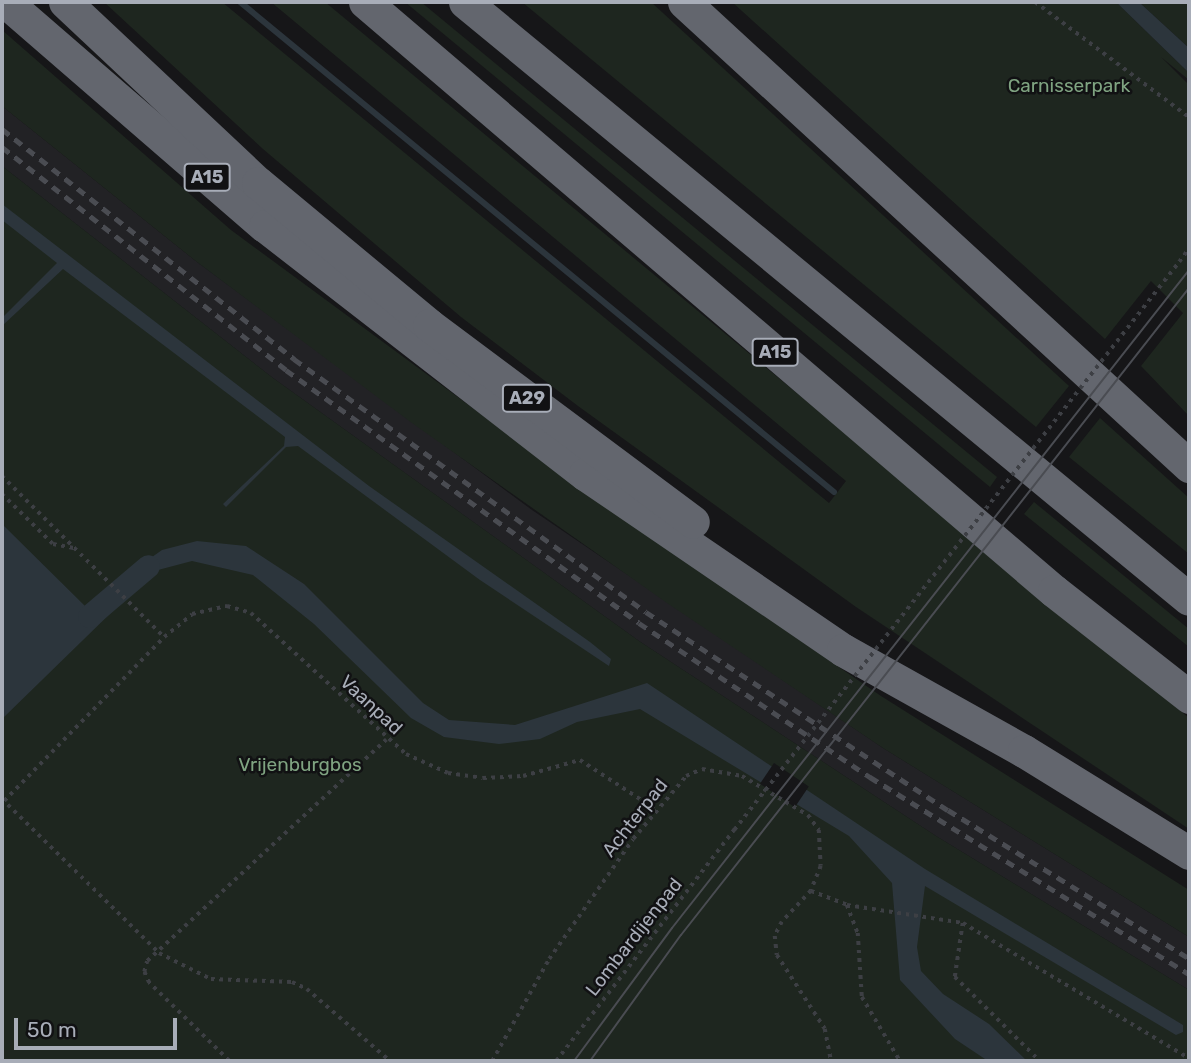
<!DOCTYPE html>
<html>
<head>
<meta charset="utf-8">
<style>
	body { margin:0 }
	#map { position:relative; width:1191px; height:1063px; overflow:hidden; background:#161618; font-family:Rubik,sans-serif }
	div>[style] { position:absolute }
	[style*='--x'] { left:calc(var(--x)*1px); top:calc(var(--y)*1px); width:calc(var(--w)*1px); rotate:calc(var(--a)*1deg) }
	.built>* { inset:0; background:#222225 }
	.green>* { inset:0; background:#1e261f }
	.water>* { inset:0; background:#2c353c }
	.pier>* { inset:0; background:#161618; transform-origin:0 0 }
	.stream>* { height:6px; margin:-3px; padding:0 3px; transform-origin:3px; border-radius:3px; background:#2c353c }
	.canal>* { height:23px; margin:-11.5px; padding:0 11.5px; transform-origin:11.5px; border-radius:11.5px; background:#2c353c }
	.path>* { height:3.5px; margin-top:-1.75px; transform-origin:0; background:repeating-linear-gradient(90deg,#3d3f44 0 3.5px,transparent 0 8.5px) }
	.highway>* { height:33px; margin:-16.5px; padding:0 16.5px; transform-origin:16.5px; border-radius:16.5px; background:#63666e }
	.tram>* { height:2px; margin:-1px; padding:0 1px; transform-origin:1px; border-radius:1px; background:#4a4c52 }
	.rail>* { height:5px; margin-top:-2.5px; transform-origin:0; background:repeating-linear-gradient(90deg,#4a4c52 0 9px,transparent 0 16px) }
	.path-bridge>* { height:3.5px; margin-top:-1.75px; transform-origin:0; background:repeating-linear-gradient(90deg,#3d3f44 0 3.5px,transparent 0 8.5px) }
	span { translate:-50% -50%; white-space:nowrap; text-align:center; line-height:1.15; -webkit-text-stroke:5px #111113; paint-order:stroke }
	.shield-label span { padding:2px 5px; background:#111113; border:2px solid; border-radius:5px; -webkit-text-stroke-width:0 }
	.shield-label { font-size:18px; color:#a8adb8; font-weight:700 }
	.park-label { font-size:19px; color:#7fa381 }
	.street-label { font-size:19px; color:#a8adb8 }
	.frame { position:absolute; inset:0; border:4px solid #a8adb8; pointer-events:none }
	.scale { position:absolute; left:14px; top:1018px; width:163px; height:32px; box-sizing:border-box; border:4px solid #a8adb8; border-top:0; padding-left:9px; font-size:21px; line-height:24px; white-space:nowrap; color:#a8adb8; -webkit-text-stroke:5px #111113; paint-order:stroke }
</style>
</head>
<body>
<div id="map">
	<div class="built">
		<i style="clip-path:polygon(2px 106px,197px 262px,532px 510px,883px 748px,1189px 937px,1189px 990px,936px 836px,639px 641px,273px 378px,2px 166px)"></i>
	</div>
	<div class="green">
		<i style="clip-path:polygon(104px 2px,222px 2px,829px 503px,846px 481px,271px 2px,325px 2px,1189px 718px,1189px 829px,856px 607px,578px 406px,461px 317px,263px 149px)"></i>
		<i style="clip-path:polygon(405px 2px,421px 2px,997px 477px,990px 487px)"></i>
		<i style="clip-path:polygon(522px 2px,651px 2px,1069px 386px,1036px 427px)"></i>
		<i style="clip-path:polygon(732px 2px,1116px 2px,1189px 73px,1189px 80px,1161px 57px,1189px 85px,1189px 416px,1141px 366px,1183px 313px,1151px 281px,1105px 339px)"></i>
		<i style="clip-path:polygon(1139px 2px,1189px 2px,1189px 48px)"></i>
		<i style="clip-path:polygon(2px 30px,231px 230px,629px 523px,881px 696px,1189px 890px,1189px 937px,883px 748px,667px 603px,412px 423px,197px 262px,2px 106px)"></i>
		<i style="clip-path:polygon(2px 166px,273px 378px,639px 641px,936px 836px,1189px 990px,1189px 1061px,2px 1061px)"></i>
		<i style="clip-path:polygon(1100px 418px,1189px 498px,1189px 554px,1069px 457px)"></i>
		<i style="clip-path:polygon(1034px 502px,1189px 629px,1189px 647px,1024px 514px)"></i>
	</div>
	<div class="water">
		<i style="clip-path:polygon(1116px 2px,1139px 2px,1189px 48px,1189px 73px)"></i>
		<i style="clip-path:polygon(2px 204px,369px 486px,590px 642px,611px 659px,609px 666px,480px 580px,298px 446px,286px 447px,226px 507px,223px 504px,284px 446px,285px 437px,63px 269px,2px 326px,2px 318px,57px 263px,2px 220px)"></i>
		<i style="clip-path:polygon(2px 524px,85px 606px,107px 589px,121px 603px,2px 719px)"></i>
		<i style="clip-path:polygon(197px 541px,246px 546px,304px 584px,423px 703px,449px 720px,515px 725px,647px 683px,925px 869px,1183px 1025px,1183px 1032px,1176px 1035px,925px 886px,917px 947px,921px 971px,943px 994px,989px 1024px,1027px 1061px,988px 1061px,955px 1039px,900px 980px,892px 883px,849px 836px,640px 709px,577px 722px,540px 739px,499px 744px,444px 737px,411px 718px,314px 624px,253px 575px,192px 561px,158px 570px,131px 592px,118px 581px,162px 550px)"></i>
	</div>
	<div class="pier">
		<i style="left:774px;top:763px;width:42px;height:25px;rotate:34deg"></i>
	</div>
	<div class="stream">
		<i style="--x:240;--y:2;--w:770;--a:39.52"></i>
	</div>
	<div class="canal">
		<i style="--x:89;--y:616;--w:77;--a:-40.3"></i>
	</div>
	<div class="path">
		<i style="--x:1035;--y:2;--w:192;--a:36.8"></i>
		<i style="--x:1179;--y:262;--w:17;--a:-54"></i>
		<i style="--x:2;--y:476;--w:228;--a:44.8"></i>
		<i style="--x:164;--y:637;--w:36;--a:-39"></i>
		<i style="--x:192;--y:614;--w:36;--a:-13"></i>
		<i style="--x:227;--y:606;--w:25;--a:16"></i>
		<i style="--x:251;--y:613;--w:210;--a:42.3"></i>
		<i style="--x:406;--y:754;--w:46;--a:24.3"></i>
		<i style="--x:448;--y:773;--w:35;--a:8"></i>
		<i style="--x:483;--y:778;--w:40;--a:-2.9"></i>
		<i style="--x:523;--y:776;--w:59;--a:-15.7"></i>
		<i style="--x:580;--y:760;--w:92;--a:33"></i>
		<i style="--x:2;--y:494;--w:71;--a:44.4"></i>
		<i style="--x:53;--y:544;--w:21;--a:11"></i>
		<i style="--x:2;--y:799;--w:220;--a:44.4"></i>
		<i style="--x:159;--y:953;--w:58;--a:26.6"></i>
		<i style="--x:211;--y:979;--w:81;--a:2.1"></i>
		<i style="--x:292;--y:982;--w:17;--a:25"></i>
		<i style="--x:307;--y:989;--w:110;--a:40.9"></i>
		<i style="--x:4;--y:801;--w:229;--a:-45.7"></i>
		<i style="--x:811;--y:891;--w:39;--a:21"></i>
		<i style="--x:847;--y:905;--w:117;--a:8.8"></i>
		<i style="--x:963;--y:923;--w:263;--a:30.9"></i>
		<i style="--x:847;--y:905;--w:30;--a:69"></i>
		<i style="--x:858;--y:933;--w:64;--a:86.4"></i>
		<i style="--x:862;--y:997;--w:74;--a:59.3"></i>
		<i style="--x:963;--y:923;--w:55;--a:98.4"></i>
		<i style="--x:955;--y:977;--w:120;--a:44.7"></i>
		<i style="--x:229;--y:1061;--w:112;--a:-135.7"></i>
		<i style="--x:149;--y:983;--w:12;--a:-114"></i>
		<i style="--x:144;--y:972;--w:11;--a:-75"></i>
		<i style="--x:147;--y:961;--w:326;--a:-42.8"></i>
		<i style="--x:492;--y:1061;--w:117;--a:-60.8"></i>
		<i style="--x:549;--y:959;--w:146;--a:-55"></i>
		<i style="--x:633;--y:839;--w:82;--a:-49.9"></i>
		<i style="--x:686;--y:776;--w:17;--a:-24"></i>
		<i style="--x:702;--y:769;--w:41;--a:9.9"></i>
		<i style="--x:742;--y:776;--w:77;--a:30.6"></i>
		<i style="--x:808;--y:815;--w:19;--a:54"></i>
		<i style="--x:819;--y:830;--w:36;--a:87"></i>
		<i style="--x:821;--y:866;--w:27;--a:112"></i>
		<i style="--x:811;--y:891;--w:42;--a:133.1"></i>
		<i style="--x:782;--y:922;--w:16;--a:117"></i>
		<i style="--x:775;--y:936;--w:19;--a:84"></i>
		<i style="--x:777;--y:955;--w:88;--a:57"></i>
		<i style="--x:825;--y:1029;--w:33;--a:79"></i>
		<i style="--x:556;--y:1061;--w:292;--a:-52.4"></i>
	</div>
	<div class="highway">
		<i style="--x:6;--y:2;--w:342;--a:40.9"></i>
		<i style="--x:265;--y:226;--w:405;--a:37.8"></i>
		<i style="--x:585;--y:474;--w:312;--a:34.3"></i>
		<i style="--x:843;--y:650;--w:207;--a:29.2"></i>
		<i style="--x:1024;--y:751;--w:194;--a:31.7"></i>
		<i style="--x:65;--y:2;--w:265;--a:43.2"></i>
		<i style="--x:258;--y:183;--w:222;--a:39.7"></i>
		<i style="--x:429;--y:325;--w:329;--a:36.7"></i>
		<i style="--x:365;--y:2;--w:906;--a:40.53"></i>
		<i style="--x:1054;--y:591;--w:172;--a:38.1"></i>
		<i style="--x:465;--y:2;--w:938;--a:39.51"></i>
		<i style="--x:684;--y:2;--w:686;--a:42.58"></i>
	</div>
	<div class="tram">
		<i style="--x:574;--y:1061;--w:165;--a:-53.6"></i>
		<i style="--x:672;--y:928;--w:837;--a:-51.84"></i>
		<i style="--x:590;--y:1061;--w:155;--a:-54.2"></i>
		<i style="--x:681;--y:935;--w:823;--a:-51.86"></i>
	</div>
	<div class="rail">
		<i style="--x:2;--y:129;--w:372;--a:38.2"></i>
		<i style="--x:294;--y:359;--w:433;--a:35.7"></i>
		<i style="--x:646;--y:612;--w:361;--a:33.3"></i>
		<i style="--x:948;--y:810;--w:283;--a:31.6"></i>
		<i style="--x:2;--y:147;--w:361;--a:38.1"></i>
		<i style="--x:286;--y:370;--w:434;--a:35.6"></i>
		<i style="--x:639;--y:623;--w:278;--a:33.7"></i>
		<i style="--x:870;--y:777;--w:375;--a:31.7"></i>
	</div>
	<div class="path-bridge">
		<i style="--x:734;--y:830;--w:722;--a:-51.92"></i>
	</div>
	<div class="shield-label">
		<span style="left:207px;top:177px">A15</span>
		<span style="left:775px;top:352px">A15</span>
		<span style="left:527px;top:398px">A29</span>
	</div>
	<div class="park-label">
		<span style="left:1069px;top:86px">Carnisserpark</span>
		<span style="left:300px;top:765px">Vrijenburgbos</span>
	</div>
	<div class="street-label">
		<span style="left:371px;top:705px;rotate:43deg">Vaanpad</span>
		<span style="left:635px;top:818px;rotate:-52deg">Achterpad</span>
		<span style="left:634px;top:937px;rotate:-52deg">Lombardijenpad</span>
	</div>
	<div class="frame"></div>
	<div class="scale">50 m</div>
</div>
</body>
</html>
